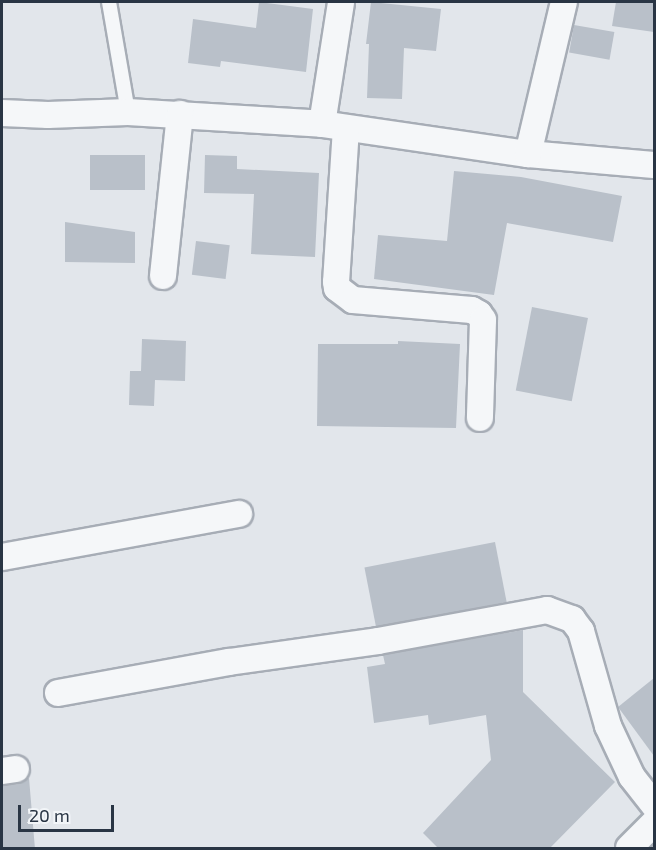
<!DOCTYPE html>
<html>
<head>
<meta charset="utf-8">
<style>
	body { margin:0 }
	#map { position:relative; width:656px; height:850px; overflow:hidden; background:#e2e6eb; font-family:"Exo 2",sans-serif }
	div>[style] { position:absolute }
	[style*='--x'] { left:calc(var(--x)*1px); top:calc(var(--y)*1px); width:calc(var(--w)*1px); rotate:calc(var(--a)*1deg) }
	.building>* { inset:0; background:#b9c0c9; transform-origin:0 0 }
	.roads { filter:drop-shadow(2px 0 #a7adb6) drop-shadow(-2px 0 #a7adb6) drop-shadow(0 2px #a7adb6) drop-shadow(0 -2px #a7adb6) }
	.lane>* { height:14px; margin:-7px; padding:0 7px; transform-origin:7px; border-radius:7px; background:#f5f7f9 }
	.street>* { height:26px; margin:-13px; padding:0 13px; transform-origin:13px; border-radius:13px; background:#f5f7f9 }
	span { translate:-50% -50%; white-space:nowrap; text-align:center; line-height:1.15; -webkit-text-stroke:6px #f2f5f8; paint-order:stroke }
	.frame { position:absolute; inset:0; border:3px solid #293544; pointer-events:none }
	.scale { position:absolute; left:18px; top:805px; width:96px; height:27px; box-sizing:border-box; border:3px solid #293544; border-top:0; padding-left:8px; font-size:18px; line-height:21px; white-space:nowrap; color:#293544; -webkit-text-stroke:4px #f2f5f8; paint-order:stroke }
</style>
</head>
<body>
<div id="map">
	<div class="building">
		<i style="clip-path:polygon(259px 2px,313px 9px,306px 72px,221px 61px,220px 67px,188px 63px,193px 19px,256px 28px)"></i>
		<i style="clip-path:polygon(371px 2px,441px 9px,436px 51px,404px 48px,402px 99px,367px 98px,369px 44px,366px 44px)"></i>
		<i style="clip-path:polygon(616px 2px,654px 2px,654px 32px,612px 26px)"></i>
		<i style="left:574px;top:25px;width:41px;height:28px;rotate:10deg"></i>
		<i style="left:90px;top:155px;width:55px;height:35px"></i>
		<i style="clip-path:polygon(205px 155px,237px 156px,237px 169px,319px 173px,315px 257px,251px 254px,254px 194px,204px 193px)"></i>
		<i style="clip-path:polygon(454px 171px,521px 177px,622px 196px,613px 242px,507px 223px,494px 295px,374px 279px,378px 235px,447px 241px)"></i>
		<i style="clip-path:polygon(65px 222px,135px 232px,135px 263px,65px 262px)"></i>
		<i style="left:196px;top:241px;width:34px;height:34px;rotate:7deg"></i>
		<i style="left:532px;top:307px;width:57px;height:85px;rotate:11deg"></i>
		<i style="clip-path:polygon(142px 339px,186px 341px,185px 381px,155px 380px,154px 406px,129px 405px,130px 371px,141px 371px)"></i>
		<i style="clip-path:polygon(398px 341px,460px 344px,456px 428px,317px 426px,318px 344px,398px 344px)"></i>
		<i style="left:495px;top:542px;width:61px;height:133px;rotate:79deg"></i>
		<i style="clip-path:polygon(523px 630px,523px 692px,615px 782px,549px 849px,439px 849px,423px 833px,491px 760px,486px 715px,429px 725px,428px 715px,374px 723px,367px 667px,385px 664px,383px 655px)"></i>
		<i style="clip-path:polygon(654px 678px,654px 756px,618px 707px)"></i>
		<i style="clip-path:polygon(29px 778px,35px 849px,2px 849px,2px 786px,18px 784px)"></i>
	</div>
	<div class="roads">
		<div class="lane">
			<i style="--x:109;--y:2;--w:112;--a:80.2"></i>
		</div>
		<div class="street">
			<i style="--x:2;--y:113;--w:46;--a:2.5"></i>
			<i style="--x:48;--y:115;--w:80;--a:-2.1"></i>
			<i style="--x:128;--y:112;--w:194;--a:3.5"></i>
			<i style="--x:322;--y:124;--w:208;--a:8.3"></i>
			<i style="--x:528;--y:154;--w:126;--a:5"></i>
			<i style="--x:322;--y:124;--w:123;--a:-81.1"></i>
			<i style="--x:346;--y:128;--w:154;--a:93.7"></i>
			<i style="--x:336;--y:282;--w:6;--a:81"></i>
			<i style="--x:337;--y:288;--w:20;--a:37"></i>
			<i style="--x:353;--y:300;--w:119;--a:4.8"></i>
			<i style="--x:472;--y:310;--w:8;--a:30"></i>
			<i style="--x:479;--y:314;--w:7;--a:56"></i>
			<i style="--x:483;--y:320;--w:98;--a:91.8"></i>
			<i style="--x:528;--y:154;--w:156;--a:-76.7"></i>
			<i style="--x:163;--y:276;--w:163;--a:-84"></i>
			<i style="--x:2;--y:557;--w:241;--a:-10.3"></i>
			<i style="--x:58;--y:693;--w:174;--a:-10.3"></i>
			<i style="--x:229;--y:662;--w:150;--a:-8"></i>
			<i style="--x:378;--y:641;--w:172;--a:-10.4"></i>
			<i style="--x:547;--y:610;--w:27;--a:20"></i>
			<i style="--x:572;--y:619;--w:15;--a:53"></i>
			<i style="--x:581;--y:631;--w:99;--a:74.1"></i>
			<i style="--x:608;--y:726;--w:56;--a:64.8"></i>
			<i style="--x:632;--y:777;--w:36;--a:52"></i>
			<i style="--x:2;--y:771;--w:14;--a:-8"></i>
			<i style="--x:629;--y:848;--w:35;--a:-45"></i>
		</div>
	</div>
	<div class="frame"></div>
	<div class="scale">20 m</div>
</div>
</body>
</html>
